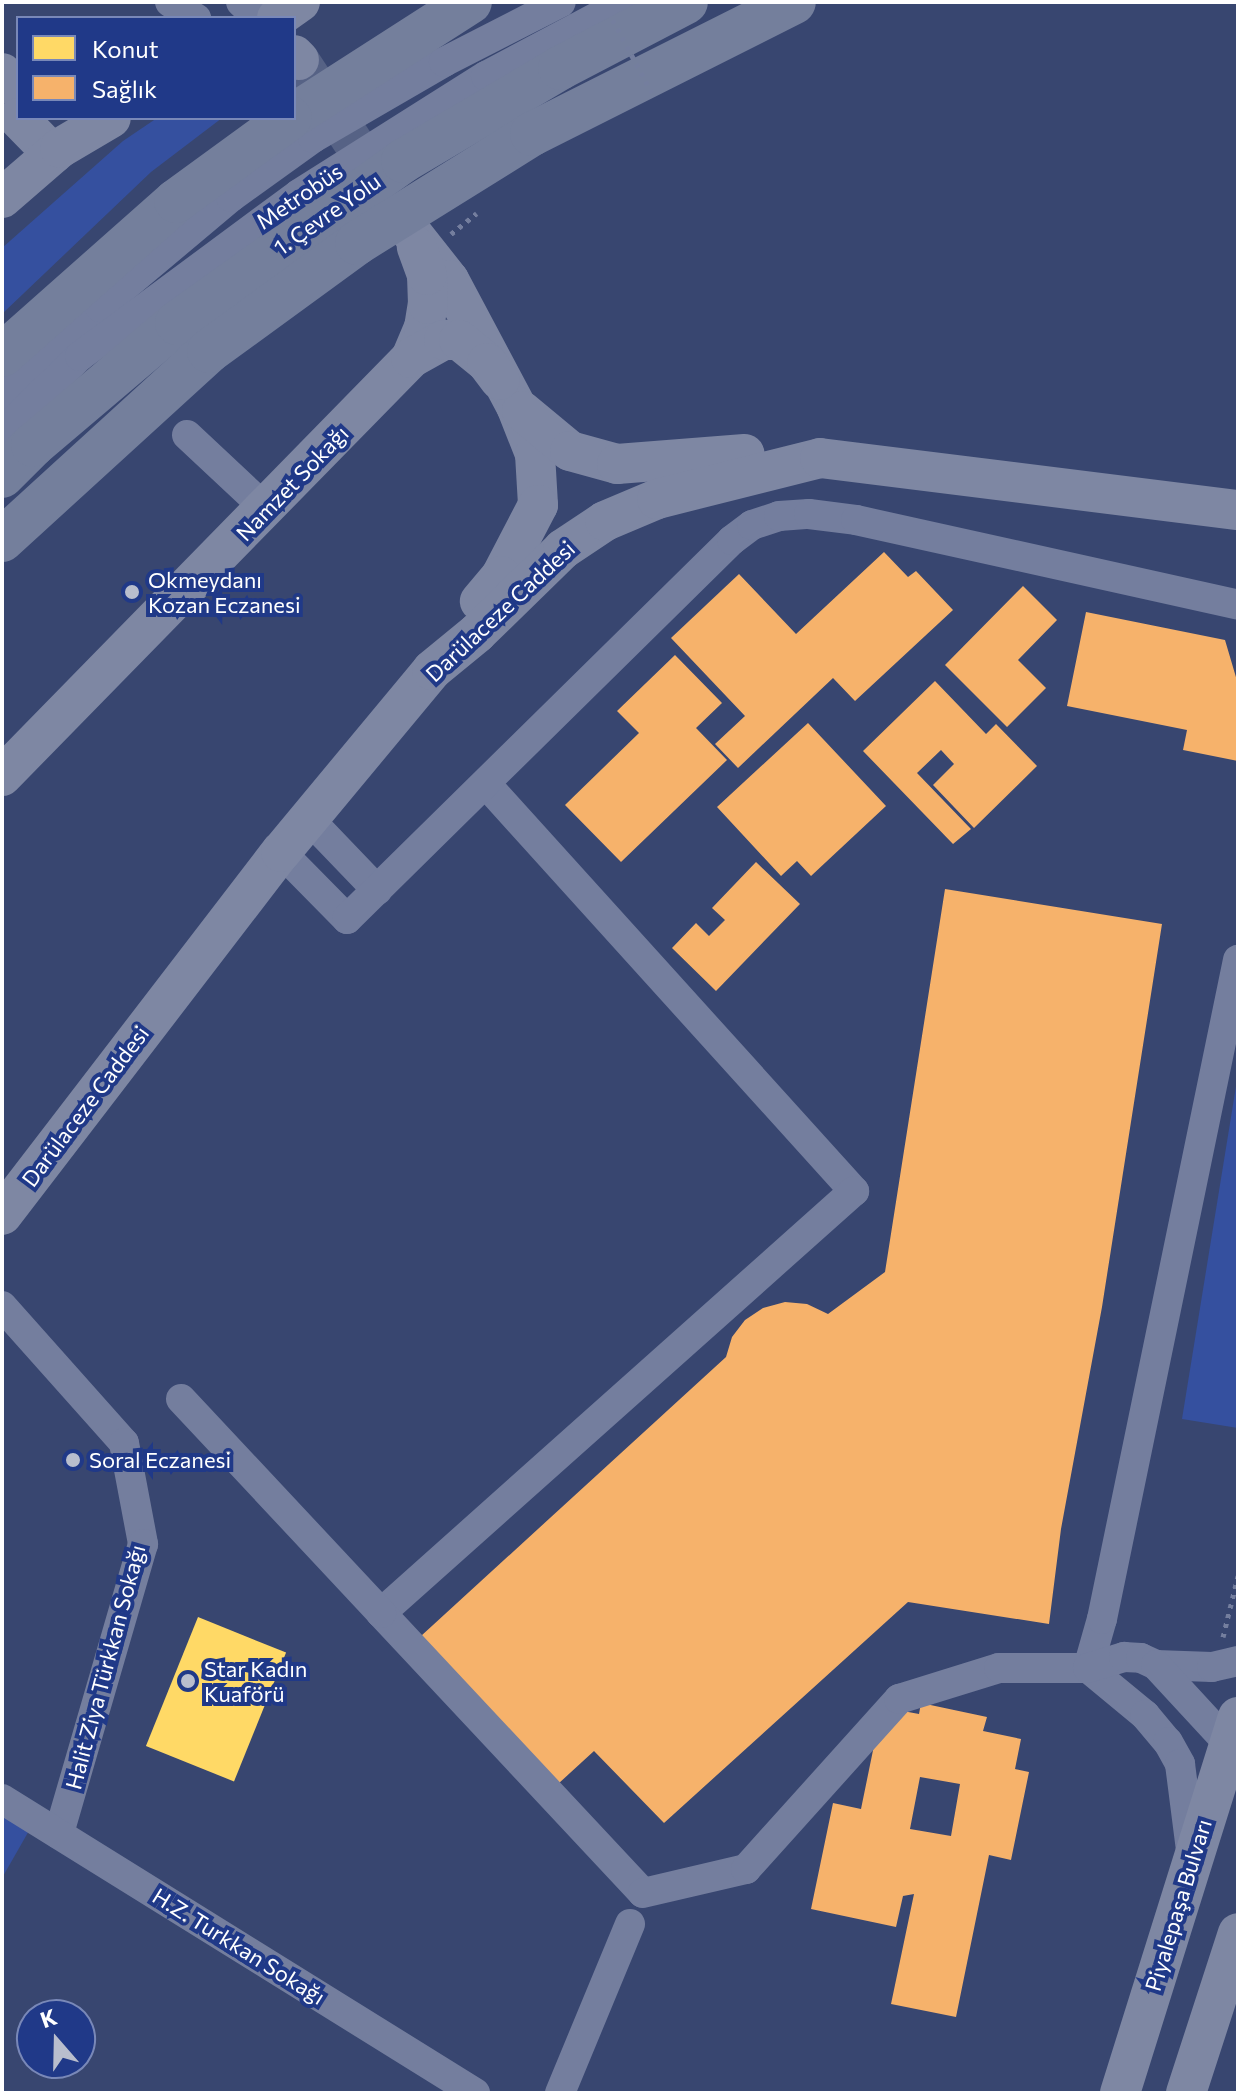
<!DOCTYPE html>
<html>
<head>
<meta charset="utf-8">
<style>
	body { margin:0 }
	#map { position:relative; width:1240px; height:2095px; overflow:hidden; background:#384670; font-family:Commissioner,sans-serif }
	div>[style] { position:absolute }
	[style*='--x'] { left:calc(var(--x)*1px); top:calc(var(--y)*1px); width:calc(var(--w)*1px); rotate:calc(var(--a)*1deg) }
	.green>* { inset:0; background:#35509f }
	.homes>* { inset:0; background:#ffd966; transform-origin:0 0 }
	.health>* { inset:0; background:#f6b26b }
	.major-tunnel>* { height:40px; margin-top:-20px; transform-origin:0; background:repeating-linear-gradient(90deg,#566285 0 40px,transparent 0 60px) }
	.path>* { height:5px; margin-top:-2.5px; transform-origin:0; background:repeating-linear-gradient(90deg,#747e9e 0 4px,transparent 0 10px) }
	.minor>* { height:30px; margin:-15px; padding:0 15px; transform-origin:15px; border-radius:15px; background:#747e9e }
	.major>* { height:40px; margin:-20px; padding:0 20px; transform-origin:20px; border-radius:20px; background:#7e87a3 }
	.highway>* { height:44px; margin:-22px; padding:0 22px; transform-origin:22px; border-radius:22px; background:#747f9c }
	.path-bridge>* { height:5px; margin-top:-2.5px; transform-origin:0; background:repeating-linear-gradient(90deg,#747e9e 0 4px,transparent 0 10px) }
	.dots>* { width:22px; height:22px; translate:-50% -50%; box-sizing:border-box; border:4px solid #203988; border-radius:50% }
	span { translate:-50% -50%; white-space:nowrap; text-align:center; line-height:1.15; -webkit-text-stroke:8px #203988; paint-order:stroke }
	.street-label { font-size:22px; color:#fff }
	.poi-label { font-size:22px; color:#fff }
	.left { translate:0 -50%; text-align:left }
	.frame { position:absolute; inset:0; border:4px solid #fff; pointer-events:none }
	.legend { position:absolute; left:16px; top:16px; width:280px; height:104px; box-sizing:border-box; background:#203988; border:2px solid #7988b8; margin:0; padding:10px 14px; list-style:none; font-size:24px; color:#fff }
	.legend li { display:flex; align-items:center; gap:16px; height:40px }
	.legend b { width:40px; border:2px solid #7988b8 }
	.north { position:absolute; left:16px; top:1999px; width:80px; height:80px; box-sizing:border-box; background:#203988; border:2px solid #7988b8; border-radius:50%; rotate:340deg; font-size:22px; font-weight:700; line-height:32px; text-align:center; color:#fff }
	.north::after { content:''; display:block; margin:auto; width:28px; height:36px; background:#b9becd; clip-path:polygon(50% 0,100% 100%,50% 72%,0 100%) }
</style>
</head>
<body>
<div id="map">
	<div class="green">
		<i style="clip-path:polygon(157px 118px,222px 118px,151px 172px,2px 314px,2px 248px,123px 141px)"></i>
		<i style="clip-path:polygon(1238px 1074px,1238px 1428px,1182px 1419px)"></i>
		<i style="clip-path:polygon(2px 1812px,30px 1829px,2px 1878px)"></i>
	</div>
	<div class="homes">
		<i style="left:198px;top:1617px;width:95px;height:139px;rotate:22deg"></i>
	</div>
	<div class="health">
		<i style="clip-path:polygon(884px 552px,908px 577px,916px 571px,953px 610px,855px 701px,833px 678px,738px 768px,715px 744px,745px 716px,671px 638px,739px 574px,796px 634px)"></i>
		<i style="clip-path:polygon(1023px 586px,1057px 620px,1018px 660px,1046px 688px,1007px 727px,945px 665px)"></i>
		<i style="clip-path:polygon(1086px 612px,1225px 640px,1238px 684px,1238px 761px,1183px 750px,1187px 730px,1067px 706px)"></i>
		<i style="clip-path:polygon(675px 655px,722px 703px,696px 728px,727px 760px,621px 862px,565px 805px,639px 733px,617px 711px)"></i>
		<i style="clip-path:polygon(935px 681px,986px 734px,996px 724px,1037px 766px,974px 828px,933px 785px,954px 764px,941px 750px,917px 773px,971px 829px,953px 844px,863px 751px)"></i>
		<i style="clip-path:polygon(808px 723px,886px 806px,811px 876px,797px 861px,781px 876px,717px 807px)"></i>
		<i style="clip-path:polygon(756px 862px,800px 904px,716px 991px,672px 948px,696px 923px,709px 936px,725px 920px,712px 908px)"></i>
		<i style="clip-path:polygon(945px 889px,1162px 924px,1102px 1307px,1061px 1529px,1049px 1624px,908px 1602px,664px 1823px,594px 1751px,558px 1784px,421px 1636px,726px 1357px,732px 1337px,745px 1320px,763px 1308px,785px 1302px,807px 1304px,828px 1314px,885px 1272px)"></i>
		<i style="clip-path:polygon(evenodd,921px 1703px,987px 1717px,983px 1731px,1021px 1739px,1015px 1769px,1029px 1772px,1011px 1860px,989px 1855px,956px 2017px,891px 2004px,914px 1894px,903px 1896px,896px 1927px,811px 1909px,833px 1803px,861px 1809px,879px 1721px,892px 1709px,919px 1714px,921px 1703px,920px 1777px,960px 1784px,951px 1836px,910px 1829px,920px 1777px)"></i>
	</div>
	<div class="major-tunnel">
		<i style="--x:299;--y:60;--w:153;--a:56.7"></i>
	</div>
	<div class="path">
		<i style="--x:451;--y:234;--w:33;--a:-39"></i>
		<i style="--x:1223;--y:1637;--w:63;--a:-76.2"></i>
	</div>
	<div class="minor">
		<i style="--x:170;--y:2;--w:31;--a:32"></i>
		<i style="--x:241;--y:2;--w:23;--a:43"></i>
		<i style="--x:2;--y:399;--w:134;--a:-43.2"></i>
		<i style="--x:100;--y:307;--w:171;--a:-40"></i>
		<i style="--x:231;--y:197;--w:101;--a:-35.7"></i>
		<i style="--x:313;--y:138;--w:151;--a:-30.1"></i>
		<i style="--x:444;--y:62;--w:131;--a:-27.1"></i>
		<i style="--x:2;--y:432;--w:109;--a:-44.3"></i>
		<i style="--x:80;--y:356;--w:272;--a:-36.5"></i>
		<i style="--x:299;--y:194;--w:221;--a:-32.3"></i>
		<i style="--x:486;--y:76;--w:157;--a:-28"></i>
		<i style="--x:187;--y:435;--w:108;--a:43.1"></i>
		<i style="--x:486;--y:784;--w:549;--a:47.88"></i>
		<i style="--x:854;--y:1191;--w:634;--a:138.26"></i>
		<i style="--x:381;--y:1613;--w:383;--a:46.9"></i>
		<i style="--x:643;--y:1893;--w:106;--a:-13.1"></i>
		<i style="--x:746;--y:1869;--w:229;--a:-48"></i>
		<i style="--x:899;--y:1699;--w:105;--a:-17.2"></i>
		<i style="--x:999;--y:1668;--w:89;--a:0"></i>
		<i style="--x:1088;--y:1668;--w:51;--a:-74.1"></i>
		<i style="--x:1102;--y:1619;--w:673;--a:-78.34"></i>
		<i style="--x:308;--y:818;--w:100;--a:46.2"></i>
		<i style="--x:281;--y:852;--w:94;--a:45.4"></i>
		<i style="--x:347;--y:919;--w:540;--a:-44.55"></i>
		<i style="--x:732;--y:540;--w:25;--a:-37"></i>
		<i style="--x:752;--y:525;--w:28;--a:-18"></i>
		<i style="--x:779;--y:516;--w:30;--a:-4"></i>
		<i style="--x:809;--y:514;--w:47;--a:7.3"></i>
		<i style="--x:856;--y:520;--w:391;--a:12.5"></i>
		<i style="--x:2;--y:1306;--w:183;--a:48.3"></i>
		<i style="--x:124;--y:1443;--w:103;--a:79.3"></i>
		<i style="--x:143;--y:1544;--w:302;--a:106.2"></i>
		<i style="--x:181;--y:1399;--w:293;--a:46.9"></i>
		<i style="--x:1156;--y:1665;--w:56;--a:2"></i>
		<i style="--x:1212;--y:1667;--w:27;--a:-13"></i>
		<i style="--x:1088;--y:1668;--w:74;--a:39.5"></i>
		<i style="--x:1145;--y:1715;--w:35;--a:50"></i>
		<i style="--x:1168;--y:1742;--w:25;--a:61"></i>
		<i style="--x:1180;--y:1764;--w:87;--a:82.7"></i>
		<i style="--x:1088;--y:1668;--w:38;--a:-17"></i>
		<i style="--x:1124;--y:1657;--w:17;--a:3"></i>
		<i style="--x:1141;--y:1658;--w:17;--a:25"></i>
		<i style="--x:1156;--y:1665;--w:106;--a:47.3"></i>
		<i style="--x:2;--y:1799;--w:557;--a:31.86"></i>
		<i style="--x:560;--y:2093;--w:183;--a:-67.5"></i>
	</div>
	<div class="major">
		<i style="--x:277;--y:18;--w:28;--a:-35"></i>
		<i style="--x:294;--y:55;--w:7;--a:45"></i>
		<i style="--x:2;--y:73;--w:23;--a:45"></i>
		<i style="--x:18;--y:118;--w:50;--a:45.8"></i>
		<i style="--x:2;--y:198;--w:77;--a:-40.8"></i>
		<i style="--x:60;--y:148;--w:59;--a:-30.5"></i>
		<i style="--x:411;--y:232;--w:61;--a:51.6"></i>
		<i style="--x:449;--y:280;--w:143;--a:62"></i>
		<i style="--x:516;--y:406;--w:52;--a:68.4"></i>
		<i style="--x:535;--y:454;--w:51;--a:86.6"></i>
		<i style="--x:538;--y:505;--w:80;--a:117.5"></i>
		<i style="--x:501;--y:576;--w:33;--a:130"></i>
		<i style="--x:411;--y:358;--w:33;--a:-67"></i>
		<i style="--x:424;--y:328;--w:24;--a:-81"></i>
		<i style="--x:428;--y:304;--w:29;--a:-92"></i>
		<i style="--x:427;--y:275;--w:30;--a:-110"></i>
		<i style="--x:522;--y:411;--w:62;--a:39.8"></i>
		<i style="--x:570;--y:451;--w:49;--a:15.5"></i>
		<i style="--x:617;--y:464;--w:128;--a:-4.5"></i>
		<i style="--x:2;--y:776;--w:585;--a:-45.62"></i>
		<i style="--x:411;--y:358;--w:38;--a:-29"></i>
		<i style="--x:444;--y:340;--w:15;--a:0"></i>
		<i style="--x:459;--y:340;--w:36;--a:39"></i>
		<i style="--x:487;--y:363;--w:21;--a:53"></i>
		<i style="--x:2;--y:1215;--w:458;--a:-52.5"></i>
		<i style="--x:281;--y:852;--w:236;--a:-50.3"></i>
		<i style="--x:432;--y:670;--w:58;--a:-39.4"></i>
		<i style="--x:477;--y:633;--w:120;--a:-44.3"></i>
		<i style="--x:563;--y:549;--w:50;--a:-33.7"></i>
		<i style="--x:605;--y:521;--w:56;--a:-22.9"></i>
		<i style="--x:657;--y:499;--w:168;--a:-14.1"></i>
		<i style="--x:820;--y:458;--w:421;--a:7.1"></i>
		<i style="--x:1120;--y:2093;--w:394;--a:-72.6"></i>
		<i style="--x:1186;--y:2093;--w:168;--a:-72"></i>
	</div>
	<div class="highway">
		<i style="--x:294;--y:115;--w:209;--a:-32.7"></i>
		<i style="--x:2;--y:355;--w:232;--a:-41.5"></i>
		<i style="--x:176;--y:201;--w:141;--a:-36.1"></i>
		<i style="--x:2;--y:476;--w:44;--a:-45"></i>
		<i style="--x:33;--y:445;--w:189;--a:-40.3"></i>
		<i style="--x:177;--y:323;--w:278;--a:-35.6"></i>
		<i style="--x:403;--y:161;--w:182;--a:-30.6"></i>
		<i style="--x:560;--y:68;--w:142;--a:-27.6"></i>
		<i style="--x:2;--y:540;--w:280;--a:-42.4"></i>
		<i style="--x:209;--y:351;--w:183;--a:-36.1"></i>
		<i style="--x:357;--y:243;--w:206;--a:-31.9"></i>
		<i style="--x:532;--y:134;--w:293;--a:-26.7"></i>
	</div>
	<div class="path-bridge">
		<i style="--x:603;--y:2;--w:103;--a:61.7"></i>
	</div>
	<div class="dots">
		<i style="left:132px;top:592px;background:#b9becd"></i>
		<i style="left:73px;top:1460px;background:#b9becd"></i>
		<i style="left:188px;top:1681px;background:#b9becd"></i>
	</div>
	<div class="street-label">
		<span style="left:299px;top:196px;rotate:-34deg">Metrobüs</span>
		<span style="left:327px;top:214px;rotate:-35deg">1. Çevre Yolu</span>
		<span style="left:292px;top:483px;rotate:-46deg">Namzet Sokağı</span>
		<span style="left:500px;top:611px;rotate:-43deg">Darülaceze Caddesi</span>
		<span style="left:85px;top:1106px;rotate:-53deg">Darülaceze Caddesi</span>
		<span style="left:105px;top:1667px;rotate:-75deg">Halit Ziya Türkkan Sokağı</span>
		<span style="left:1178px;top:1905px;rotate:-73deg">Piyalepaşa Bulvarı</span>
		<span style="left:239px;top:1946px;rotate:32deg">H.Z. Turkkan Sokağı</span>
	</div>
	<div class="poi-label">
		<span class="left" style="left:148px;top:592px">Okmeydanı<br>Kozan Eczanesi</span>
		<span class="left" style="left:89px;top:1460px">Soral Eczanesi</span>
		<span class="left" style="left:204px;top:1681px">Star Kadın<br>Kuaförü</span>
	</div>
	<div class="frame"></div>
	<ul class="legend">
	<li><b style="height:22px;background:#ffd966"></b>Konut</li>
	<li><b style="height:22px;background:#f6b26b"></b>Sağlık</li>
	</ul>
	<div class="north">K</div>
</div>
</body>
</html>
